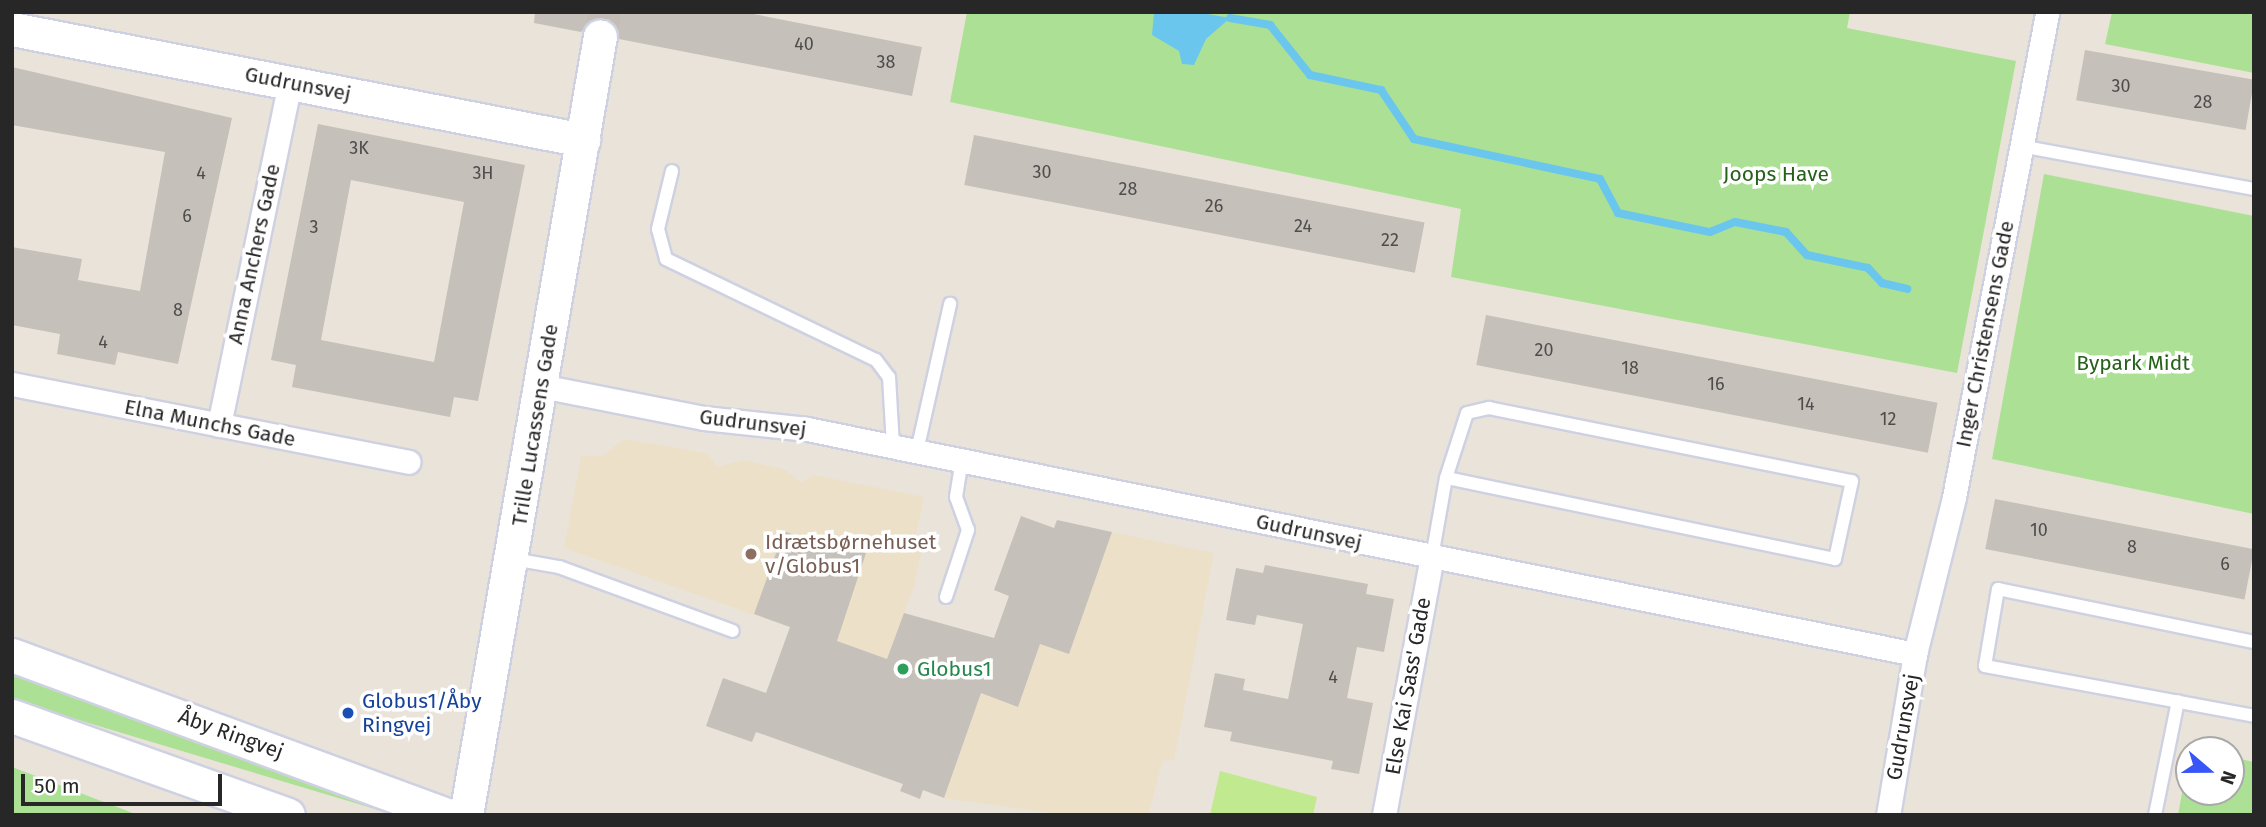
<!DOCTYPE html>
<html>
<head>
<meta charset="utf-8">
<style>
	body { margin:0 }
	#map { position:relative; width:2266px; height:827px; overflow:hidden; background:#eae3d9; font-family:"Fira Sans",sans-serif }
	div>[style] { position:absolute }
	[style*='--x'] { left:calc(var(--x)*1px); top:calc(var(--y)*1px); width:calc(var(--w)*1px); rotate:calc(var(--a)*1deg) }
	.education>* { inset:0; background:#ece1c8 }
	.green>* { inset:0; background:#ace195 }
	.pitch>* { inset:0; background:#c0e990 }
	.water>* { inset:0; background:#6bc6ed }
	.stream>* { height:8px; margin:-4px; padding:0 4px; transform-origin:4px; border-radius:4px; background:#6bc6ed }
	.building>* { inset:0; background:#c5c0b9; transform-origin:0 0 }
	.secondary-tunnel>* { height:33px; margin-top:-16.5px; transform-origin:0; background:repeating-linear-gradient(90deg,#c3bdb5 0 33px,transparent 0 50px) }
	.roads { filter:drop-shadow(2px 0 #ced1e1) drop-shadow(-2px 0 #ced1e1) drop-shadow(0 2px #ced1e1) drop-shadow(0 -2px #ced1e1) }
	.lane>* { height:12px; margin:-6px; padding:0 6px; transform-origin:6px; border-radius:6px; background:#fff }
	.street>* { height:23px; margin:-11.5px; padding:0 11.5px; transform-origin:11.5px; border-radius:11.5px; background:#fff }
	.secondary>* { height:33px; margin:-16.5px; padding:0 16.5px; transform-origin:16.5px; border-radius:16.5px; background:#fff }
	.dots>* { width:19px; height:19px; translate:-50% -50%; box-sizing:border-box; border:4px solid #fff; border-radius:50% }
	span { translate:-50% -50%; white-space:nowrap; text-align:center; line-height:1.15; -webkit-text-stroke:7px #fff; paint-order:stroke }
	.number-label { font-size:18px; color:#4e4d4c }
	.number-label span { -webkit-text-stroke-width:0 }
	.street-label { font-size:21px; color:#272727 }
	.park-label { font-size:21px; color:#26621a }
	.education-label { font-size:21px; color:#785e54 }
	.left { translate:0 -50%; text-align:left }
	.leisure-label { font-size:21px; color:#27864d }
	.transit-label { font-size:21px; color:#164399 }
	.frame { position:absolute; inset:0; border:14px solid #272727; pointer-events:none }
	.north { position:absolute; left:2175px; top:736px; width:70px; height:70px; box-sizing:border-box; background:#fff; border:2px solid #a9a9a9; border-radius:50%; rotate:110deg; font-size:19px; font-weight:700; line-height:28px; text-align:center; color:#272727 }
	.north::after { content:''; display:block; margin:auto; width:24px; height:32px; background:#3856f8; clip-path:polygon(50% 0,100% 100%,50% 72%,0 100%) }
	.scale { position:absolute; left:21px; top:774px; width:201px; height:32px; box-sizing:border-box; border:4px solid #272727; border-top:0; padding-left:9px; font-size:21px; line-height:24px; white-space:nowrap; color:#272727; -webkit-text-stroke:5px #fff; paint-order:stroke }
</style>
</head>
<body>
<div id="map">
	<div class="education">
		<i style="clip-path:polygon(624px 439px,707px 453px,718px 467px,743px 460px,784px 469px,801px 482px,814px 475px,924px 497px,915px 539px,924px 541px,914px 586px,887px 659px,837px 641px,840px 633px,789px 627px,564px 548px,581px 456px,602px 456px)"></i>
		<i style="clip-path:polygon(1112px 532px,1214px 553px,1174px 761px,1163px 760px,1148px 815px,1065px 815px,944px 798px,981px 693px,1018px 706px,1035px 660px,1023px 638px,1069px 653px)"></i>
	</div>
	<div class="green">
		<i style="clip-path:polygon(967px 12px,1850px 12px,1847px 28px,2016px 61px,1957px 373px,1451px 277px,1461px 209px,950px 102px)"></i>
		<i style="clip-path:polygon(2112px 12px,2254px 12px,2254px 73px,2105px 44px)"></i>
		<i style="clip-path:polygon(2044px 174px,2254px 216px,2254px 514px,1992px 459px)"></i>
		<i style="clip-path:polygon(12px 675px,209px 744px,395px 815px,12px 700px)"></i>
		<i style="clip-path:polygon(2189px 754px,2189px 792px,2231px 792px,2231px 757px,2254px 762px,2254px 815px,2178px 815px)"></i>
		<i style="clip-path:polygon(12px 767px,138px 815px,12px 815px)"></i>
	</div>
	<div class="pitch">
		<i style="clip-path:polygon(1220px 771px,1317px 797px,1313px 815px,1210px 815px)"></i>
	</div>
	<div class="water">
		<i style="clip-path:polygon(1154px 12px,1197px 12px,1230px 18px,1206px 39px,1194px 65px,1182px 64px,1179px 51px,1152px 35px)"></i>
	</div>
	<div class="stream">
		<i style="--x:1230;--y:18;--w:41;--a:9.9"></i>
		<i style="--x:1270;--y:25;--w:64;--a:51.3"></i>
		<i style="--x:1310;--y:75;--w:73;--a:11.9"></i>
		<i style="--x:1381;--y:90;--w:59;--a:56"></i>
		<i style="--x:1414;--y:139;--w:190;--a:12.1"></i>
		<i style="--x:1600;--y:179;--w:38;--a:62"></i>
		<i style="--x:1618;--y:213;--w:94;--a:11.7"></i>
		<i style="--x:1710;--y:232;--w:27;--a:-22"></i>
		<i style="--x:1735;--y:222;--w:52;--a:11.1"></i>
		<i style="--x:1786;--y:232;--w:31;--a:48"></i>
		<i style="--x:1807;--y:255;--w:62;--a:12"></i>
		<i style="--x:1868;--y:268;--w:21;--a:47"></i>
		<i style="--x:1882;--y:283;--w:26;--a:13"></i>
	</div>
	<div class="building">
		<i style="clip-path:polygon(535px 12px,743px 12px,922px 47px,912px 96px,619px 39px,618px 29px,604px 17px,593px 18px,581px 32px,534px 23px)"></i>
		<i style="left:2085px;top:50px;width:172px;height:51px;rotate:10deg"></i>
		<i style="clip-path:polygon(12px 67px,232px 118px,178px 364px,118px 352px,115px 365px,57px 354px,60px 334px,12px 325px,12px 247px,82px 259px,78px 280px,140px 291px,165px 152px,12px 125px)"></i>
		<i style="clip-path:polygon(evenodd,318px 124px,525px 165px,478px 401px,454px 397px,450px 417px,292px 387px,296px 365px,271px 360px,318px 124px,351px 180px,464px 202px,434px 362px,321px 340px,351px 180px)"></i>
		<i style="left:974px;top:135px;width:459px;height:51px;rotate:11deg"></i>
		<i style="left:1486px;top:315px;width:460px;height:51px;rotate:11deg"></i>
		<i style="left:1995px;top:499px;width:264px;height:51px;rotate:11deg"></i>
		<i style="clip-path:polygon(1021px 516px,1054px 528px,1057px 520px,1112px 532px,1069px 654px,1040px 644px,1018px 707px,981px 693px,944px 798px,923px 790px,920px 799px,900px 791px,903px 784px,756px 732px,752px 742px,706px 726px,723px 678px,766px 693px,790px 627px,754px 614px,784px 531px,807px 540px,810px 533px,866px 553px,837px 641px,887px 659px,904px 613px,994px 638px,1009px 596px,994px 590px)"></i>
		<i style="clip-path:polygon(1265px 565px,1368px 584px,1366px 594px,1394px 599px,1384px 652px,1357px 647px,1347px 698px,1373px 703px,1359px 774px,1331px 769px,1333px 761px,1230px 741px,1232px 732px,1204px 727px,1215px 673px,1245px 679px,1243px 690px,1288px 699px,1303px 624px,1257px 615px,1255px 625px,1226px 620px,1236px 568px,1263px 573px)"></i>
	</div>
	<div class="secondary-tunnel">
		<i style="--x:600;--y:36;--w:25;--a:-78"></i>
	</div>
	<div class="roads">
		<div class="lane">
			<i style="--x:2020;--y:146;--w:238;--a:10.4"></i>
			<i style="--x:672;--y:171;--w:60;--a:103.6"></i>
			<i style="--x:658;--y:229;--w:31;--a:75"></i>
			<i style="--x:666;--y:259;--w:233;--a:25.7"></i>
			<i style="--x:876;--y:360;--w:21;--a:53"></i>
			<i style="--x:889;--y:377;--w:70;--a:86.7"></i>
			<i style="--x:917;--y:451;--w:151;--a:-77.3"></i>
			<i style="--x:1432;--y:557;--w:80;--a:-80"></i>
			<i style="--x:1446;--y:478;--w:68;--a:-72.1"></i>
			<i style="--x:1467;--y:413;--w:23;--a:-13"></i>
			<i style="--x:1489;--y:408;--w:370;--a:11.4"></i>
			<i style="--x:1852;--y:481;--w:80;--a:102.3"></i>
			<i style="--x:1835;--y:559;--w:397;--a:-168.2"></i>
			<i style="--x:513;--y:559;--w:47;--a:9.9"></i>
			<i style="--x:559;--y:567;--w:185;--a:20.2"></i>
			<i style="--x:946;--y:597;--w:71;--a:-71.8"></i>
			<i style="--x:968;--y:530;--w:35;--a:-110"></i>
			<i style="--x:956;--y:497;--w:36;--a:-81"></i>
			<i style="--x:2254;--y:642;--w:261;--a:-168.3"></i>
			<i style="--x:1998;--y:589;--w:78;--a:99.6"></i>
			<i style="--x:1985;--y:666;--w:274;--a:10.5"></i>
			<i style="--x:2155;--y:815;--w:116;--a:-78.6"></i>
		</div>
		<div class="street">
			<i style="--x:12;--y:384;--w:404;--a:11.1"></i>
			<i style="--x:541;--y:386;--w:166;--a:11.1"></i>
			<i style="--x:704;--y:418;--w:104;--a:6.1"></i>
			<i style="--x:807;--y:429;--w:1131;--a:11.48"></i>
			<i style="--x:1915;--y:654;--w:163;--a:99.5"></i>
			<i style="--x:219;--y:425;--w:349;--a:-78.3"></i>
			<i style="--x:1915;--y:654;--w:162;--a:-76"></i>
			<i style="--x:1954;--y:497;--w:494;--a:-79.1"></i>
			<i style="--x:1384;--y:815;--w:262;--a:-79.5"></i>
		</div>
		<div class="secondary">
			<i style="--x:12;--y:29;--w:582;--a:11"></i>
			<i style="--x:12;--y:655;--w:464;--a:20.2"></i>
			<i style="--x:12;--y:716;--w:293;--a:19.7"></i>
			<i style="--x:466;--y:815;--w:790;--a:-80.24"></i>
		</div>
	</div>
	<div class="dots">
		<i style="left:751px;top:554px;background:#8d6e63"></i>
		<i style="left:903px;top:669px;background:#2e9e5b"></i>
		<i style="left:348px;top:713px;background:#1a4fb4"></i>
	</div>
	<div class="number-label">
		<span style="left:804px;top:44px">40</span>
		<span style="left:886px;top:62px">38</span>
		<span style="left:2121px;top:86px">30</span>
		<span style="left:2203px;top:102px">28</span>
		<span style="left:359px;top:148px">3K</span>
		<span style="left:1042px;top:172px">30</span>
		<span style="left:201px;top:173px">4</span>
		<span style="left:483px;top:173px">3H</span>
		<span style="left:1128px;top:189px">28</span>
		<span style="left:1214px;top:206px">26</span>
		<span style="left:187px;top:216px">6</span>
		<span style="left:1303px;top:226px">24</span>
		<span style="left:314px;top:227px">3</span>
		<span style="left:1390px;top:240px">22</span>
		<span style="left:178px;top:310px">8</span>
		<span style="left:103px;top:342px">4</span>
		<span style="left:1544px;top:350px">20</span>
		<span style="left:1630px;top:368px">18</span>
		<span style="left:1716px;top:384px">16</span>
		<span style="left:1806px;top:404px">14</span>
		<span style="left:1888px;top:419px">12</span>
		<span style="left:2039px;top:530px">10</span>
		<span style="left:2132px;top:547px">8</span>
		<span style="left:2225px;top:564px">6</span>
		<span style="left:1333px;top:677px">4</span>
	</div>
	<div class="street-label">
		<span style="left:298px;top:84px;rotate:11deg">Gudrunsvej</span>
		<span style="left:254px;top:254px;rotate:-78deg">Anna Anchers Gade</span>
		<span style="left:1985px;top:334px;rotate:-79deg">Inger Christensens Gade</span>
		<span style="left:210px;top:423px;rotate:11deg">Elna Munchs Gade</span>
		<span style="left:753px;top:423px;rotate:7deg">Gudrunsvej</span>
		<span style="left:535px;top:425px;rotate:-81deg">Trille Lucassens Gade</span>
		<span style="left:1309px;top:532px;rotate:12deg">Gudrunsvej</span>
		<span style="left:1408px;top:686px;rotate:-80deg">Else Kai Sass' Gade</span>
		<span style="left:1903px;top:727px;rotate:-80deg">Gudrunsvej</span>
		<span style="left:231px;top:734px;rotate:20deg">Åby Ringvej</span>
	</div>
	<div class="park-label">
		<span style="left:1776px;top:174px">Joops Have</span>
		<span style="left:2133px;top:363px">Bypark Midt</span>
	</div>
	<div class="education-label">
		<span class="left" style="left:765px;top:554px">Idrætsbørnehuset<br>v/Globus1</span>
	</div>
	<div class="leisure-label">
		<span class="left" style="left:917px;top:669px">Globus1</span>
	</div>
	<div class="transit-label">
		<span class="left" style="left:362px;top:713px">Globus1/Åby<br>Ringvej</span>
	</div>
	<div class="frame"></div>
	<div class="north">N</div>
	<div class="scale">50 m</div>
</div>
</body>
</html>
